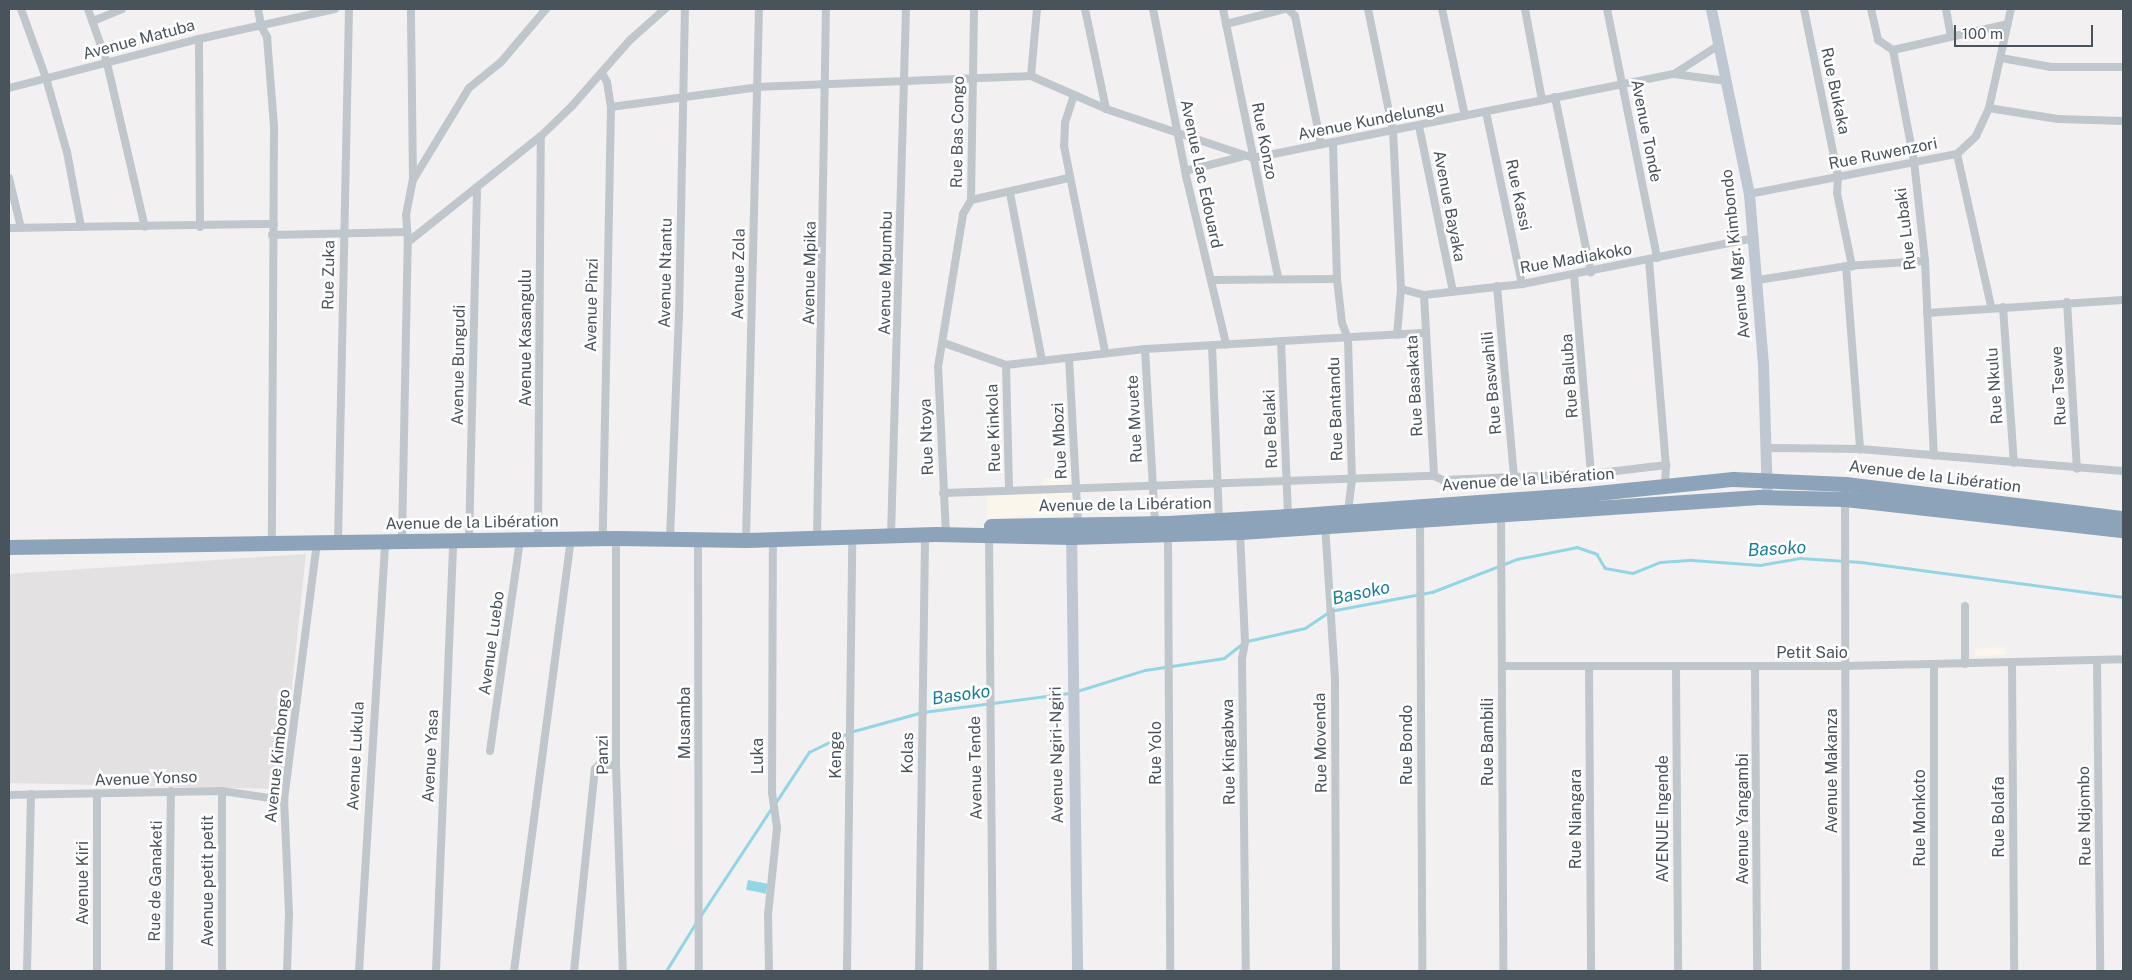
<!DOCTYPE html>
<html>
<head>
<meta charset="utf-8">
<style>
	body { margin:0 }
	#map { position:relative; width:2132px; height:980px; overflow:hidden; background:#f2f0f0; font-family:"Public Sans",sans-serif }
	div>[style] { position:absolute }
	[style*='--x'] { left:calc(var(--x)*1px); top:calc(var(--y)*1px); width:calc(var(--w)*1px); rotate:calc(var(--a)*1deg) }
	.commercial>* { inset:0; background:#fbf6ec }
	.education>* { inset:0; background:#e3e1e1 }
	.water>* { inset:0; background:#93d5e5; transform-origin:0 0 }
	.stream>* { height:2.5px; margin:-1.25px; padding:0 1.25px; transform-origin:1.25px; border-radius:1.25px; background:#93d5e5 }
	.street>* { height:8px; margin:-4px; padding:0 4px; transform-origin:4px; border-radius:4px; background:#bfc7cd }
	.secondary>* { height:11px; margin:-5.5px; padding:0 5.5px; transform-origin:5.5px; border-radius:5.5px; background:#bfc8d2 }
	.highway>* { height:15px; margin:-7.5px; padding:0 7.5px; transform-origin:7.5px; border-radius:7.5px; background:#8ca3ba }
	span { translate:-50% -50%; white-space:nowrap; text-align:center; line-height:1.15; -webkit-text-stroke:5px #fff; paint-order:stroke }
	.street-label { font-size:16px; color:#49535c }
	.water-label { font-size:18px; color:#187f99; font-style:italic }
	.frame { position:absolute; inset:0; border:10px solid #49535c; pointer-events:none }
	.scale { position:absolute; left:1954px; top:25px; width:139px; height:22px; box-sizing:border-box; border:2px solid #49535c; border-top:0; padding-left:6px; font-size:15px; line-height:18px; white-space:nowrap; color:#49535c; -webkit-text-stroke:4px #fff; paint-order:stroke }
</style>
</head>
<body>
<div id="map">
	<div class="commercial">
		<i style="clip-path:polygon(1070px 477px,1073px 517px,1025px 516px,988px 520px,986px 491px,1043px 490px,1043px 478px)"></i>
		<i style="clip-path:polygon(2005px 647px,2005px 655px,1975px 656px,1974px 649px)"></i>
	</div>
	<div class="education">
		<i style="clip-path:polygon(306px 554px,281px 789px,9px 783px,9px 574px)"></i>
	</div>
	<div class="water">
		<i style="left:748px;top:880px;width:20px;height:10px;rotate:11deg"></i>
	</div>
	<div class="stream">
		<i style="--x:1247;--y:641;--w:59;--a:-12.6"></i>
		<i style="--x:1305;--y:628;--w:30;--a:-34"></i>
		<i style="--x:1330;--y:611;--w:104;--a:-10.6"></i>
		<i style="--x:1432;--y:592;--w:91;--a:-21.2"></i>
		<i style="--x:1517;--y:559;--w:61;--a:-11.3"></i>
		<i style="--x:1577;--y:547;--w:21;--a:19"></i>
		<i style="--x:1597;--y:554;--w:16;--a:60"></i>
		<i style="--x:1605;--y:568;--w:28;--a:10"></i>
		<i style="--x:1633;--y:573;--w:29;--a:-22"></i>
		<i style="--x:1660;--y:562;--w:32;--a:-4"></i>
		<i style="--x:1692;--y:560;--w:68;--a:4.2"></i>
		<i style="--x:1760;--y:565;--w:41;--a:-9.9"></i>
		<i style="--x:1800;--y:558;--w:61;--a:3.8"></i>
		<i style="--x:1861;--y:562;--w:264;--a:7.6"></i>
		<i style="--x:1077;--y:691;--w:71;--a:-17.2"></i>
		<i style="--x:1145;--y:670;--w:80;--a:-8.6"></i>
		<i style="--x:1224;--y:658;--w:23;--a:-38"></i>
		<i style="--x:776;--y:802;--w:60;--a:-56.6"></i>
		<i style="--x:809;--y:752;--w:46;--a:-26"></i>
		<i style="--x:850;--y:732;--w:76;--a:-15.3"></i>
		<i style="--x:923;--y:712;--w:147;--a:-7.4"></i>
		<i style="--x:701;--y:915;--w:127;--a:-56.6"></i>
		<i style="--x:666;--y:971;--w:59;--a:-58.2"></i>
	</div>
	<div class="street">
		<i style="--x:21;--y:9;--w:73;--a:70.1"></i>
		<i style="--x:46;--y:78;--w:77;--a:74.2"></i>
		<i style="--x:67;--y:152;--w:76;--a:79.4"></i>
		<i style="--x:88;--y:9;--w:57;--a:70.6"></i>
		<i style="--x:107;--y:63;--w:168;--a:77"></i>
		<i style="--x:258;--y:9;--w:17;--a:80"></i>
		<i style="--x:261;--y:26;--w:13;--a:61"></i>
		<i style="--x:267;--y:37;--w:89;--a:85.5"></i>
		<i style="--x:274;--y:126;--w:418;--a:90.3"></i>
		<i style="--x:1085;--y:9;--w:102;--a:78.1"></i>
		<i style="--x:1153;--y:9;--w:174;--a:78.8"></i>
		<i style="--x:1187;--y:180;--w:169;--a:76.6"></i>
		<i style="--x:1223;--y:9;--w:275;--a:78.4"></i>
		<i style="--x:1288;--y:9;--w:10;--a:45"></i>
		<i style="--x:1295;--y:16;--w:131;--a:78.5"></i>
		<i style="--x:1368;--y:9;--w:125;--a:78.4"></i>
		<i style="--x:1393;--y:131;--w:158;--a:87.1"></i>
		<i style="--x:1401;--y:289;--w:46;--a:95"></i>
		<i style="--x:1442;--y:9;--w:109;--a:77.9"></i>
		<i style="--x:1525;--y:9;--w:93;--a:79.4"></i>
		<i style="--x:1607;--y:9;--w:254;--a:78.6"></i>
		<i style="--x:1804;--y:9;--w:170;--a:78.5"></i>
		<i style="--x:1838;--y:176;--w:17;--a:93"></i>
		<i style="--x:1837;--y:193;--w:75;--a:78.4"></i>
		<i style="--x:1871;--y:9;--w:32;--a:77"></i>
		<i style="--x:1878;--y:40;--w:18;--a:34"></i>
		<i style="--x:1893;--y:50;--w:113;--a:79.3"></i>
		<i style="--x:1914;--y:161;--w:101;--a:83.7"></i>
		<i style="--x:1925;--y:261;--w:195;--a:87.4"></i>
		<i style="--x:1946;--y:9;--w:27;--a:80"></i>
		<i style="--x:93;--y:21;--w:31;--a:-22"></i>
		<i style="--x:1226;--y:24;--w:61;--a:-14.3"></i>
		<i style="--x:199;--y:39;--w:188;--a:89.7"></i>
		<i style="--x:1893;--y:50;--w:117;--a:-12.8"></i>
		<i style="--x:2001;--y:58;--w:51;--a:10.2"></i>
		<i style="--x:2051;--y:67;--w:72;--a:0"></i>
		<i style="--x:602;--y:73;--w:10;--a:61"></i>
		<i style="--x:607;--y:82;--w:25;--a:81"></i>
		<i style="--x:611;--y:107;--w:432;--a:91.1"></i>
		<i style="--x:1674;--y:74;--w:54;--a:-32.8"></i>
		<i style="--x:1031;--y:76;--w:67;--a:-84.9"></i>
		<i style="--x:9;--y:88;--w:196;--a:-14.5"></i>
		<i style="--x:199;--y:39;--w:139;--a:-12.4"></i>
		<i style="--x:1074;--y:95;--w:29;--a:108"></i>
		<i style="--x:1065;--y:123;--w:23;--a:92"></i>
		<i style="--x:1064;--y:146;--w:210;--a:78.7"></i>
		<i style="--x:1555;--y:97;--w:179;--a:78.4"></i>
		<i style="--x:611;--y:107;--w:148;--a:-7.7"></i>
		<i style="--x:758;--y:87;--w:273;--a:-2.3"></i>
		<i style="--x:1031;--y:76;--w:82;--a:23.7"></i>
		<i style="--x:1106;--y:109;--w:155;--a:18.4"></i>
		<i style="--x:1253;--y:158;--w:429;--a:-11.3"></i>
		<i style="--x:1674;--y:74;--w:53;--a:7.5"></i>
		<i style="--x:1989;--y:108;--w:70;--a:9.1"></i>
		<i style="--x:2058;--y:119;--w:65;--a:1.8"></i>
		<i style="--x:1486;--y:112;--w:176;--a:78.2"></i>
		<i style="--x:1419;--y:126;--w:169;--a:78.4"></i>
		<i style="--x:1957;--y:154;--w:26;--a:-43"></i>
		<i style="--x:1976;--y:136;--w:31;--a:-65"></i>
		<i style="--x:1989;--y:108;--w:101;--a:-77.5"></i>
		<i style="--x:1957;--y:154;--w:156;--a:77.4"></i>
		<i style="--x:1185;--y:171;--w:58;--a:-14"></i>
		<i style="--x:9;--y:178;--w:51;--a:76.5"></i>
		<i style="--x:413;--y:180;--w:108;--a:-58.7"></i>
		<i style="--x:469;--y:88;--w:41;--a:-39.1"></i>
		<i style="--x:501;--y:62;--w:70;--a:-49.7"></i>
		<i style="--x:1010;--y:193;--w:171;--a:79.2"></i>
		<i style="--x:1749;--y:194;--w:212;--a:-10.9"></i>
		<i style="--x:971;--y:200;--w:100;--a:-12.7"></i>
		<i style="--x:9;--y:228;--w:265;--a:-0.9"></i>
		<i style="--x:272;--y:235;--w:135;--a:-1.3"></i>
		<i style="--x:408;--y:242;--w:170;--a:-38.6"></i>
		<i style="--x:541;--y:136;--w:43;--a:-44.1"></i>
		<i style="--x:572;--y:106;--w:88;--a:-48.7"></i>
		<i style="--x:630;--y:40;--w:47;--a:-41.5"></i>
		<i style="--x:1649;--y:260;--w:206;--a:85.3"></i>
		<i style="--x:1666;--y:465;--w:20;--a:93"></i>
		<i style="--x:1846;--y:266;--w:184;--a:85.6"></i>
		<i style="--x:1574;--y:275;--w:200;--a:85.1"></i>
		<i style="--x:1337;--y:279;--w:44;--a:83.5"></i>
		<i style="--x:1342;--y:323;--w:17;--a:69"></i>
		<i style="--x:1348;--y:339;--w:140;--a:88.4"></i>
		<i style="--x:1352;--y:479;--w:33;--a:97"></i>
		<i style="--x:1211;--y:280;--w:126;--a:-0.5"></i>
		<i style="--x:1337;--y:279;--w:137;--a:-91.7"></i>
		<i style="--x:1758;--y:280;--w:89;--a:-9"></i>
		<i style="--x:1846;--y:266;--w:79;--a:-3.6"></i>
		<i style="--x:1497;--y:286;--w:192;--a:84.9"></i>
		<i style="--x:1401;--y:289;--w:24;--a:15"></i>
		<i style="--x:1424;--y:295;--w:99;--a:-6.4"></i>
		<i style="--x:1522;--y:284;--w:237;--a:-11.2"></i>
		<i style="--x:1424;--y:295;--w:181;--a:86.8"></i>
		<i style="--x:2067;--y:302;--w:167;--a:86.6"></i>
		<i style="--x:2003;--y:307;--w:156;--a:86"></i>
		<i style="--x:1927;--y:313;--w:196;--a:-3.8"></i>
		<i style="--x:1281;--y:341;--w:175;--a:87.7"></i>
		<i style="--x:944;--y:343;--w:66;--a:19.5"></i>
		<i style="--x:1006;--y:365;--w:140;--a:-6.6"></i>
		<i style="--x:1145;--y:349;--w:281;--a:-3.3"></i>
		<i style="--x:1212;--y:345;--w:175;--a:87.7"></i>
		<i style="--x:1145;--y:349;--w:175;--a:86.7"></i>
		<i style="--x:1069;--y:358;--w:166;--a:86.9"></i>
		<i style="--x:1006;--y:365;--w:125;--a:88.6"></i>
		<i style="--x:1768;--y:448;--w:92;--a:0.6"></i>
		<i style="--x:1860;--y:449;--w:264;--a:4.8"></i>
		<i style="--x:943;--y:493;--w:491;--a:-2"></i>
		<i style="--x:1434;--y:476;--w:10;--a:24"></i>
		<i style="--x:1443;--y:480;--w:71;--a:-2.4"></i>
		<i style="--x:1514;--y:477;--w:77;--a:-2.2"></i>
		<i style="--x:1591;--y:474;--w:76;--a:-6.8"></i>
		<i style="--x:1845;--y:498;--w:473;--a:89.9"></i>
		<i style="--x:1501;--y:513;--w:458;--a:89.7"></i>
		<i style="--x:1420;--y:519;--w:452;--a:89.7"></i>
		<i style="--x:1325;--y:524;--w:155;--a:86.3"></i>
		<i style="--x:1335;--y:679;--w:292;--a:89.8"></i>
		<i style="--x:1240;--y:532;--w:110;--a:87.4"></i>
		<i style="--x:1245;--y:642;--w:17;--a:100"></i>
		<i style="--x:1242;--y:659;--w:312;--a:89.3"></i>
		<i style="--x:1168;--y:534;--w:437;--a:89.7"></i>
		<i style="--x:946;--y:535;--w:168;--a:-92.7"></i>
		<i style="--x:938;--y:367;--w:155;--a:-80.7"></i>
		<i style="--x:963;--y:214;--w:16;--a:-60"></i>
		<i style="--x:971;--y:200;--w:191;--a:-89.1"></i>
		<i style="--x:989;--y:535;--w:436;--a:89.5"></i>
		<i style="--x:891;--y:536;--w:527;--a:-88.37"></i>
		<i style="--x:616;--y:538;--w:227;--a:90"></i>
		<i style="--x:616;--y:765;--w:206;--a:88.1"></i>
		<i style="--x:670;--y:538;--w:220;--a:-87.7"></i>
		<i style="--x:679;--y:318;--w:309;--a:-88.9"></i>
		<i style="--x:538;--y:539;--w:403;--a:-89.6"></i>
		<i style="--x:698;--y:539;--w:432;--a:89.9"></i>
		<i style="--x:817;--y:539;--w:530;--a:-89.03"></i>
		<i style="--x:746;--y:540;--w:531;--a:-88.6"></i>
		<i style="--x:402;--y:541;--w:299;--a:-88.9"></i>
		<i style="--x:408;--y:242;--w:27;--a:-94"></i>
		<i style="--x:406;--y:215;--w:36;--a:-79"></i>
		<i style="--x:413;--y:180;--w:171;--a:-90.7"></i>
		<i style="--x:469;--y:542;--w:354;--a:-88.7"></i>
		<i style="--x:338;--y:543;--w:534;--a:-88.82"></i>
		<i style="--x:2097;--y:661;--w:310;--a:89.4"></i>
		<i style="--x:2012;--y:662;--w:309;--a:89.6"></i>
		<i style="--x:1965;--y:664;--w:58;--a:-90"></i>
		<i style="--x:1934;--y:665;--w:306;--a:90"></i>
		<i style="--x:1502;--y:666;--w:343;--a:0"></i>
		<i style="--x:1845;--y:666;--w:278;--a:-1.4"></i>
		<i style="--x:1589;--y:667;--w:304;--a:89.6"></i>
		<i style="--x:1676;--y:667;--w:304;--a:89.6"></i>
		<i style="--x:1755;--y:667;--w:304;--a:89.6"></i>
		<i style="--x:490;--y:751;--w:214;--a:-81.9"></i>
		<i style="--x:9;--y:795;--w:213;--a:-1.1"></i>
		<i style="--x:222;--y:791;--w:63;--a:8.3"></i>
		<i style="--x:27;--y:971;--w:177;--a:-88.7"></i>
		<i style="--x:97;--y:971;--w:176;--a:-90"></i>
		<i style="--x:169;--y:971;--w:180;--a:-89.4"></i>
		<i style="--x:222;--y:971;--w:180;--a:-90"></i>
		<i style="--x:287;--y:971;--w:58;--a:-88"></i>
		<i style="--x:289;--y:913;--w:113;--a:-92.5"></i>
		<i style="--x:284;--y:800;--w:258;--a:-82.7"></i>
		<i style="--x:359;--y:971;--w:430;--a:-86.5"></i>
		<i style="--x:436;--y:971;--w:430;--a:-87.7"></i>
		<i style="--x:514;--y:971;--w:435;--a:-82.5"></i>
		<i style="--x:574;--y:971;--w:203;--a:-84.1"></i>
		<i style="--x:595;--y:769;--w:6;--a:-45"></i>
		<i style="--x:599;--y:765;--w:17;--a:0"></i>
		<i style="--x:769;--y:971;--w:56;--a:-91"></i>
		<i style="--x:768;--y:915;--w:87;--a:-84.1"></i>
		<i style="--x:777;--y:828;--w:36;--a:-98"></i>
		<i style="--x:772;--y:792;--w:253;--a:-89.8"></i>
		<i style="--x:847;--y:971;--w:433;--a:-89.3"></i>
		<i style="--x:919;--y:971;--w:436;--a:-89.2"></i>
	</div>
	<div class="secondary">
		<i style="--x:1711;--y:9;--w:189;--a:78.4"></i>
		<i style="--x:1749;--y:194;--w:172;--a:85.3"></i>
		<i style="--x:1763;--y:365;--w:133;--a:88.3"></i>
		<i style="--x:1071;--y:531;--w:440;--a:89.2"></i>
	</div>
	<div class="highway">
		<i style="--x:991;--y:526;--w:177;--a:-1"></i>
		<i style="--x:1168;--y:523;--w:120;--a:-3.3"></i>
		<i style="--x:1288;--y:516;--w:290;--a:-4.2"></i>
		<i style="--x:1577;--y:495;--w:157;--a:-5.9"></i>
		<i style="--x:1733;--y:479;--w:112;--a:2.6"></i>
		<i style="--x:1845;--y:484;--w:280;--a:7"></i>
		<i style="--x:9;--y:547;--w:607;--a:-0.85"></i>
		<i style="--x:616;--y:538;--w:130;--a:0.9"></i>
		<i style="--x:746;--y:540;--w:189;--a:-1.8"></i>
		<i style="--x:935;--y:534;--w:136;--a:1.3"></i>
		<i style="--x:1071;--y:537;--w:169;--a:-1.7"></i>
		<i style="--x:1240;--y:532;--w:520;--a:-3.86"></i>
		<i style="--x:1759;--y:497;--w:86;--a:1.3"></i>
		<i style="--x:1845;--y:499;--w:280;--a:6.4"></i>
	</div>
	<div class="street-label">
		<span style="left:139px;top:40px;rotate:-15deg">Avenue Matuba</span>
		<span style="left:1835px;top:91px;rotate:78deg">Rue Bukaka</span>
		<span style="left:1371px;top:121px;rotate:-11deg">Avenue Kundelungu</span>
		<span style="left:1646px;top:131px;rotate:79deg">Avenue Tonde</span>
		<span style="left:958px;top:132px;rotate:-89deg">Rue Bas Congo</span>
		<span style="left:1264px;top:141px;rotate:79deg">Rue Konzo</span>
		<span style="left:1883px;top:154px;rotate:-11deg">Rue Ruwenzori</span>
		<span style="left:1201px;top:174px;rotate:78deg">Avenue Lac Edouard</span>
		<span style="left:1518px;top:195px;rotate:78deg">Rue Kassi</span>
		<span style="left:1449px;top:206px;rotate:79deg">Avenue Bayaka</span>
		<span style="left:1906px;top:229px;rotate:-97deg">Rue Lubaki</span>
		<span style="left:1736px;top:254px;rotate:-96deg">Avenue Mgr. Kimbondo</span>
		<span style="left:1576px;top:259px;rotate:-10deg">Rue Madiakoko</span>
		<span style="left:666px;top:273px;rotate:-89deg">Avenue Ntantu</span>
		<span style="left:810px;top:273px;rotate:-89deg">Avenue Mpika</span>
		<span style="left:886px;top:273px;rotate:-89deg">Avenue Mpumbu</span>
		<span style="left:739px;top:274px;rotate:-89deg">Avenue Zola</span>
		<span style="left:329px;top:275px;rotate:-89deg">Rue Zuka</span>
		<span style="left:592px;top:305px;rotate:-89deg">Avenue Pinzi</span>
		<span style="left:526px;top:338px;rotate:-90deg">Avenue Kasangulu</span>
		<span style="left:459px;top:365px;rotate:-89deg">Avenue Bungudi</span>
		<span style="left:1570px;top:376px;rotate:-94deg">Rue Baluba</span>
		<span style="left:1492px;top:383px;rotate:-95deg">Rue Baswahili</span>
		<span style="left:1415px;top:386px;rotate:-93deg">Rue Basakata</span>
		<span style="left:1995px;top:386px;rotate:-94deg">Rue Nkulu</span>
		<span style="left:2059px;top:386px;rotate:-93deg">Rue Tsewe</span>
		<span style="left:1336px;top:409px;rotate:-92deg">Rue Bantandu</span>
		<span style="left:1135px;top:419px;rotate:-93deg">Rue Mvuete</span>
		<span style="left:994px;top:428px;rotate:-92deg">Rue Kinkola</span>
		<span style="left:1271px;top:429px;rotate:-92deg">Rue Belaki</span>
		<span style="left:927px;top:437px;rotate:-92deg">Rue Ntoya</span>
		<span style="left:1060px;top:441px;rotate:-93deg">Rue Mbozi</span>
		<span style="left:1935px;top:477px;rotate:7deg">Avenue de la Libération</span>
		<span style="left:1528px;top:480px;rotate:-4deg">Avenue de la Libération</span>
		<span style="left:1125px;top:505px;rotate:-1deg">Avenue de la Libération</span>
		<span style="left:472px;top:523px;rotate:-1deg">Avenue de la Libération</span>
		<span style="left:492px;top:643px;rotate:-82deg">Avenue Luebo</span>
		<span style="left:1812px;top:653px">Petit Saio</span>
		<span style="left:685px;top:723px;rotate:-90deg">Musamba</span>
		<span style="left:1488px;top:742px;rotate:-90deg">Rue Bambili</span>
		<span style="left:1321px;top:743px;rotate:-91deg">Rue Movenda</span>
		<span style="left:1407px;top:745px;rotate:-90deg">Rue Bondo</span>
		<span style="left:1229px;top:752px;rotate:-91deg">Rue Kingabwa</span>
		<span style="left:908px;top:753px;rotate:-89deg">Kolas</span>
		<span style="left:1156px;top:753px;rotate:-90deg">Rue Yolo</span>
		<span style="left:603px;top:755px;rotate:-91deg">Panzi</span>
		<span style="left:836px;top:755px;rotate:-90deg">Kenge</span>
		<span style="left:1057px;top:755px;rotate:-91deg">Avenue Ngiri-Ngiri</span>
		<span style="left:278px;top:756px;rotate:-84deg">Avenue Kimbongo</span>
		<span style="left:356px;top:756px;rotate:-87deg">Avenue Lukula</span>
		<span style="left:431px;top:756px;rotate:-87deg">Avenue Yasa</span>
		<span style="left:758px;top:756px;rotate:-90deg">Luka</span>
		<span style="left:976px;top:768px;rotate:-91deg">Avenue Tende</span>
		<span style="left:1832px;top:771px;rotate:-90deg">Avenue Makanza</span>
		<span style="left:146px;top:779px;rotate:-2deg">Avenue Yonso</span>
		<span style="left:2085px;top:816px;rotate:-91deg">Rue Ndjombo</span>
		<span style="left:1999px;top:817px;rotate:-90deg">Rue Bolafa</span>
		<span style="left:1920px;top:818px;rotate:-90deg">Rue Monkoto</span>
		<span style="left:1576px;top:819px;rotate:-90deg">Rue Niangara</span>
		<span style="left:1663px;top:819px;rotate:-90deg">AVENUE Ingende</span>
		<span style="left:1743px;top:819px;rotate:-90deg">Avenue Yangambi</span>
		<span style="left:156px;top:881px;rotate:-89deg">Rue de Ganaketi</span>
		<span style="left:208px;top:881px;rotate:-90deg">Avenue petit petit</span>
		<span style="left:83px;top:883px;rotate:-90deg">Avenue Kiri</span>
	</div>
	<div class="water-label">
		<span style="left:1777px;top:549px;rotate:-3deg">Basoko</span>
		<span style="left:1361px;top:593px;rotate:-12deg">Basoko</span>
		<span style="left:961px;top:695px;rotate:-8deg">Basoko</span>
	</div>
	<div class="frame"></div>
	<div class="scale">100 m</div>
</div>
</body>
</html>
